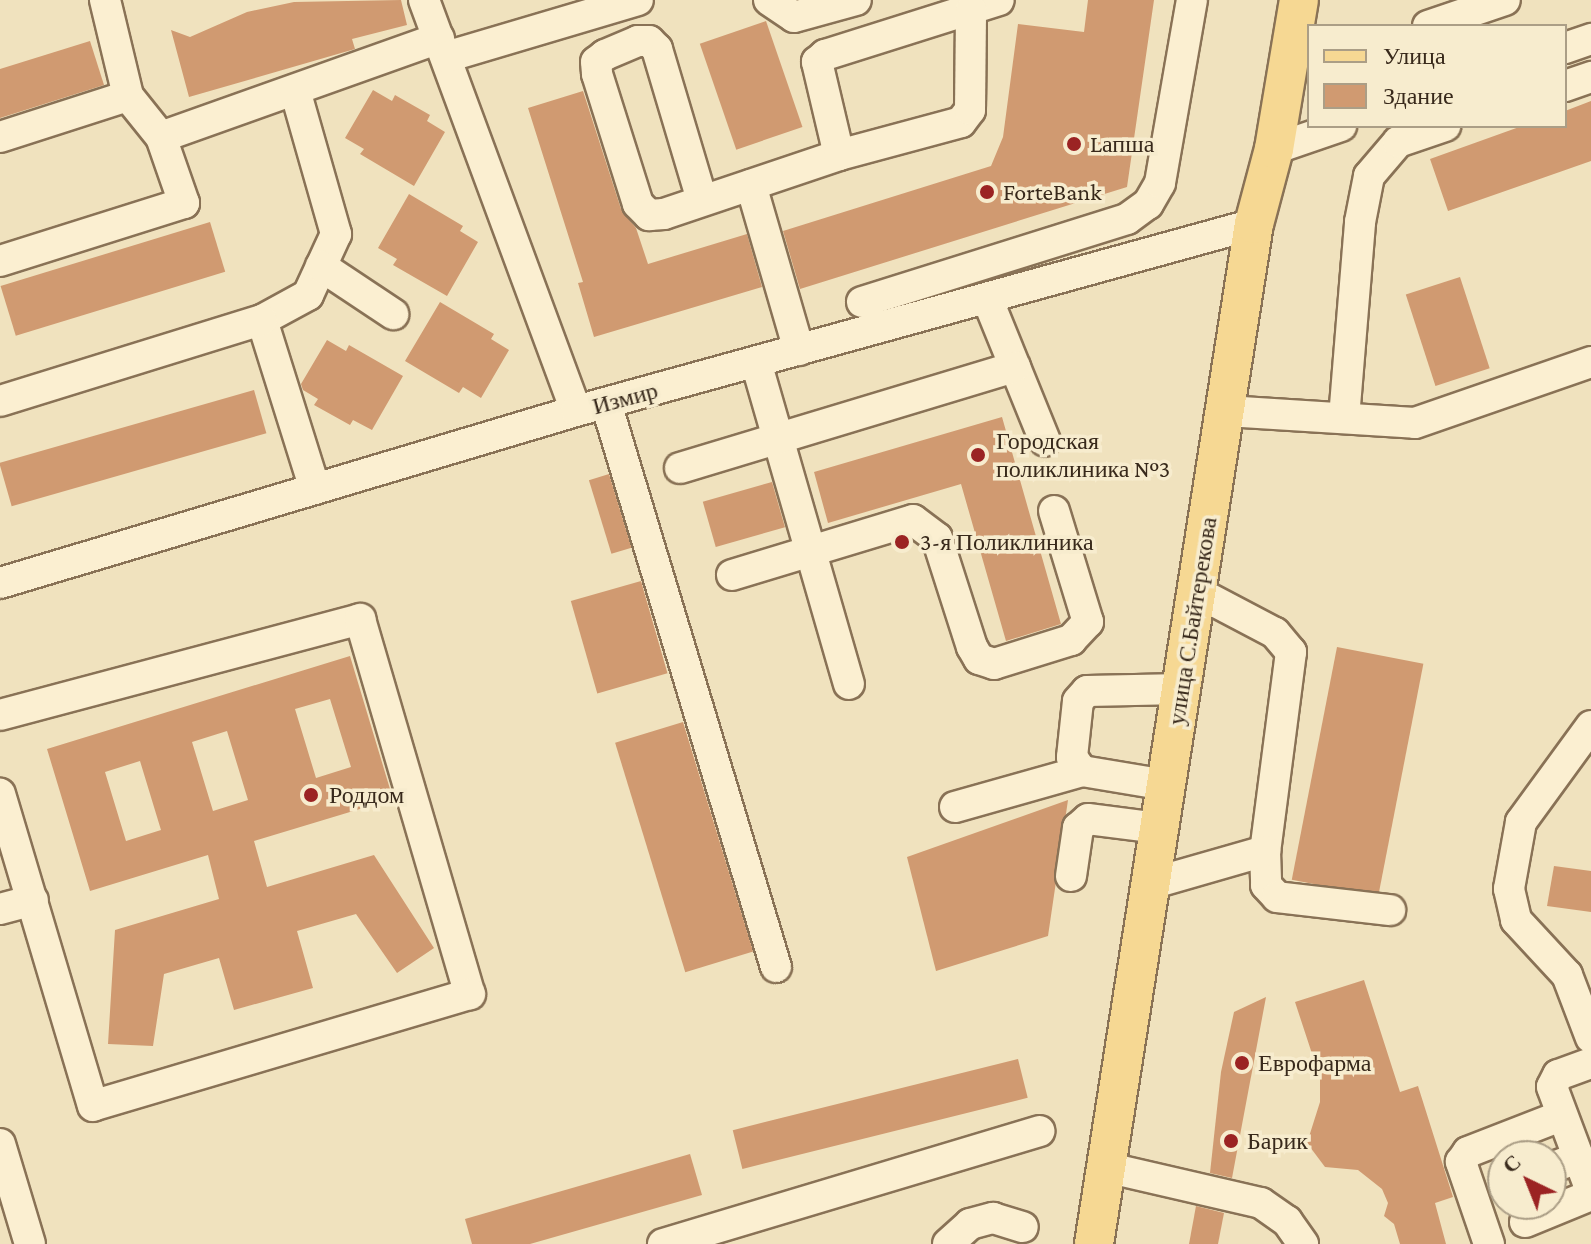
<!DOCTYPE html>
<html>
<head>
<meta charset="utf-8">
<style>
	body { margin:0 }
	#map { position:relative; width:1591px; height:1244px; overflow:hidden; background:#f0e2be; font-family:"Crimson Pro",serif }
	div>[style] { position:absolute }
	[style*='--x'] { left:calc(var(--x)*1px); top:calc(var(--y)*1px); width:calc(var(--w)*1px); rotate:calc(var(--a)*1deg) }
	.building>* { inset:0; background:#d09a71; transform-origin:0 0 }
	.roads { filter:drop-shadow(2px 0 #897256) drop-shadow(-2px 0 #897256) drop-shadow(0 2px #897256) drop-shadow(0 -2px #897256) }
	.minor>* { height:30px; margin:-15px; padding:0 15px; transform-origin:15px; border-radius:15px; background:#fbefd1 }
	.major>* { height:38px; margin:-19px; padding:0 19px; transform-origin:19px; border-radius:19px; background:#f6d893 }
	.dots>* { width:22px; height:22px; translate:-50% -50%; box-sizing:border-box; border:4px solid #f7ecce; border-radius:50% }
	span { translate:-50% -50%; white-space:nowrap; text-align:center; line-height:1.15; -webkit-text-stroke:7px #f7ecce; paint-order:stroke }
	.poi-label { font-size:24px; color:#38291b }
	.left { translate:0 -50%; text-align:left }
	.street-label { font-size:24px; color:#38291b }
	.legend { position:absolute; left:1307px; top:24px; width:260px; height:104px; box-sizing:border-box; background:#f7ecce; border:2px solid #ab9e86; margin:0; padding:10px 14px; list-style:none; font-size:24px; color:#38291b }
	.legend li { display:flex; align-items:center; gap:16px; height:40px }
	.legend b { width:40px; border:2px solid #ab9e86 }
	.north { position:absolute; left:1487px; top:1140px; width:80px; height:80px; box-sizing:border-box; background:#f7ecce; border:2px solid #ab9e86; border-radius:50%; rotate:317deg; font-size:22px; font-weight:700; line-height:32px; text-align:center; color:#38291b }
	.north::after { content:''; display:block; margin:auto; width:28px; height:36px; background:#9b2323; clip-path:polygon(50% 0,100% 100%,50% 72%,0 100%) }
</style>
</head>
<body>
<div id="map">
	<div class="building">
		<i style="clip-path:polygon(401px 0,407px 25px,352px 39px,355px 49px,189px 97px,171px 30px,190px 37px,247px 12px,294px 2px)"></i>
		<i style="clip-path:polygon(1088px 0,1154px 0,1127px 187px,800px 289px,783px 231px,991px 166px,1003px 137px,1018px 24px,1084px 32px)"></i>
		<i style="left:766px;top:21px;width:112px;height:70px;rotate:71deg"></i>
		<i style="clip-path:polygon(90px 41px,104px 85px,0 118px,0 69px)"></i>
		<i style="clip-path:polygon(373px 90px,392px 101px,395px 95px,430px 115px,427px 121px,445px 132px,414px 186px,360px 154px,364px 149px,345px 138px)"></i>
		<i style="clip-path:polygon(583px 91px,621px 209px,636px 228px,648px 264px,747px 234px,762px 287px,594px 337px,578px 283px,583px 282px,528px 108px)"></i>
		<i style="clip-path:polygon(1591px 101px,1591px 161px,1448px 211px,1430px 159px,1522px 126px,1565px 126px,1565px 111px)"></i>
		<i style="clip-path:polygon(409px 194px,463px 226px,460px 231px,478px 242px,447px 296px,393px 265px,397px 259px,378px 248px)"></i>
		<i style="left:210px;top:222px;width:52px;height:219px;rotate:73deg"></i>
		<i style="left:1460px;top:277px;width:96px;height:57px;rotate:72deg"></i>
		<i style="clip-path:polygon(440px 302px,494px 334px,491px 339px,509px 350px,481px 398px,463px 387px,459px 393px,405px 361px)"></i>
		<i style="clip-path:polygon(327px 340px,346px 351px,349px 345px,403px 376px,372px 430px,353px 420px,350px 425px,314px 405px,318px 399px,303px 390px,301px 384px)"></i>
		<i style="left:254px;top:390px;width:45px;height:265px;rotate:74deg"></i>
		<i style="clip-path:polygon(1002px 417px,1061px 624px,1006px 641px,961px 484px,828px 523px,814px 472px)"></i>
		<i style="left:609px;top:474px;width:77px;height:21px;rotate:73deg"></i>
		<i style="left:772px;top:482px;width:47px;height:72px;rotate:74deg"></i>
		<i style="left:641px;top:581px;width:96px;height:73px;rotate:74deg"></i>
		<i style="left:1337px;top:647px;width:88px;height:237px;rotate:11deg"></i>
		<i style="clip-path:polygon(evenodd,350px 656px,393px 799px,254px 841px,267px 887px,374px 855px,434px 948px,397px 973px,356px 914px,297px 931px,313px 988px,234px 1010px,219px 958px,164px 974px,153px 1046px,108px 1044px,115px 930px,219px 899px,208px 855px,90px 891px,47px 749px,350px 656px,330px 699px,351px 767px,316px 778px,295px 709px,330px 699px,350px 656px,227px 731px,248px 800px,213px 811px,192px 742px,227px 731px,350px 656px,140px 761px,161px 830px,126px 841px,105px 772px,140px 761px)"></i>
		<i style="left:683px;top:722px;width:240px;height:71px;rotate:73deg"></i>
		<i style="clip-path:polygon(1068px 800px,1048px 936px,936px 971px,907px 857px)"></i>
		<i style="clip-path:polygon(1554px 866px,1591px 871px,1591px 912px,1547px 906px)"></i>
		<i style="clip-path:polygon(1364px 980px,1400px 1092px,1418px 1086px,1453px 1197px,1435px 1203px,1446px 1244px,1400px 1244px,1394px 1224px,1384px 1216px,1388px 1203px,1382px 1189px,1358px 1170px,1325px 1167px,1307px 1143px,1320px 1102px,1320px 1078px,1295px 1002px)"></i>
		<i style="clip-path:polygon(1266px 997px,1232px 1178px,1210px 1173px,1221px 1072px,1234px 1012px)"></i>
		<i style="left:1018px;top:1059px;width:40px;height:294px;rotate:76deg"></i>
		<i style="clip-path:polygon(690px 1154px,702px 1195px,530px 1244px,472px 1244px,465px 1219px)"></i>
		<i style="clip-path:polygon(1196px 1206px,1224px 1213px,1218px 1244px,1189px 1244px)"></i>
	</div>
	<div class="roads">
		<div class="minor">
			<i style="--x:105;--y:0;--w:99;--a:76.5"></i>
			<i style="--x:128;--y:96;--w:53;--a:51.2"></i>
			<i style="--x:161;--y:137;--w:295;--a:-19.6"></i>
			<i style="--x:424;--y:0;--w:438;--a:69.7"></i>
			<i style="--x:769;--y:0;--w:30;--a:34"></i>
			<i style="--x:794;--y:17;--w:64;--a:-15.3"></i>
			<i style="--x:1428;--y:26;--w:81;--a:-18.7"></i>
			<i style="--x:1565;--y:48;--w:28;--a:-19"></i>
			<i style="--x:446;--y:57;--w:200;--a:-16.5"></i>
			<i style="--x:1565;--y:86;--w:28;--a:-19"></i>
			<i style="--x:295;--y:90;--w:150;--a:74.1"></i>
			<i style="--x:336;--y:234;--w:67;--a:114.7"></i>
			<i style="--x:308;--y:295;--w:52;--a:151.5"></i>
			<i style="--x:262;--y:320;--w:177;--a:72.6"></i>
			<i style="--x:0;--y:137;--w:134;--a:-17.8"></i>
			<i style="--x:1274;--y:149;--w:71;--a:-18.9"></i>
			<i style="--x:839;--y:155;--w:96;--a:-103.3"></i>
			<i style="--x:817;--y:62;--w:11;--a:-41"></i>
			<i style="--x:825;--y:55;--w:182;--a:-17.5"></i>
			<i style="--x:751;--y:185;--w:172;--a:73.8"></i>
			<i style="--x:702;--y:200;--w:158;--a:-106.6"></i>
			<i style="--x:657;--y:49;--w:11;--a:-135"></i>
			<i style="--x:649;--y:41;--w:11;--a:180"></i>
			<i style="--x:638;--y:41;--w:36;--a:157"></i>
			<i style="--x:605;--y:55;--w:11;--a:142"></i>
			<i style="--x:596;--y:62;--w:12;--a:85"></i>
			<i style="--x:597;--y:74;--w:136;--a:72.5"></i>
			<i style="--x:638;--y:204;--w:16;--a:45"></i>
			<i style="--x:649;--y:215;--w:15;--a:-4"></i>
			<i style="--x:664;--y:214;--w:185;--a:-18.6"></i>
			<i style="--x:839;--y:155;--w:126;--a:-15.1"></i>
			<i style="--x:961;--y:122;--w:15;--a:-53"></i>
			<i style="--x:970;--y:110;--w:100;--a:-89.4"></i>
			<i style="--x:0;--y:261;--w:193;--a:-17.5"></i>
			<i style="--x:184;--y:203;--w:70;--a:-109.2"></i>
			<i style="--x:321;--y:266;--w:87;--a:33.7"></i>
			<i style="--x:987;--y:298;--w:154;--a:67.9"></i>
			<i style="--x:862;--y:302;--w:278;--a:-17.4"></i>
			<i style="--x:1127;--y:219;--w:26;--a:-36"></i>
			<i style="--x:1148;--y:204;--w:24;--a:-60"></i>
			<i style="--x:1160;--y:183;--w:186;--a:-80.1"></i>
			<i style="--x:756;--y:362;--w:335;--a:73.9"></i>
			<i style="--x:0;--y:401;--w:274;--a:-17.2"></i>
			<i style="--x:606;--y:403;--w:589;--a:73.23"></i>
			<i style="--x:1226;--y:411;--w:189;--a:3.6"></i>
			<i style="--x:1415;--y:423;--w:186;--a:-19.1"></i>
			<i style="--x:1344;--y:418;--w:197;--a:-85.3"></i>
			<i style="--x:1360;--y:222;--w:47;--a:-78.9"></i>
			<i style="--x:1369;--y:176;--w:45;--a:-49.5"></i>
			<i style="--x:1398;--y:142;--w:50;--a:-18.8"></i>
			<i style="--x:680;--y:468;--w:350;--a:-16.8"></i>
			<i style="--x:732;--y:575;--w:189;--a:-16.9"></i>
			<i style="--x:913;--y:520;--w:30;--a:37"></i>
			<i style="--x:937;--y:538;--w:114;--a:72.2"></i>
			<i style="--x:972;--y:647;--w:14;--a:60"></i>
			<i style="--x:979;--y:659;--w:16;--a:18"></i>
			<i style="--x:994;--y:664;--w:81;--a:-17.3"></i>
			<i style="--x:1071;--y:640;--w:25;--a:-47"></i>
			<i style="--x:1088;--y:622;--w:116;--a:-107"></i>
			<i style="--x:0;--y:583;--w:601;--a:-16.63"></i>
			<i style="--x:576;--y:411;--w:703;--a:-15.42"></i>
			<i style="--x:1197;--y:592;--w:88;--a:27.7"></i>
			<i style="--x:1275;--y:633;--w:25;--a:50"></i>
			<i style="--x:1291;--y:652;--w:201;--a:97.4"></i>
			<i style="--x:1265;--y:851;--w:34;--a:88"></i>
			<i style="--x:1266;--y:885;--w:16;--a:47"></i>
			<i style="--x:1277;--y:897;--w:114;--a:6.6"></i>
			<i style="--x:0;--y:715;--w:373;--a:-14.9"></i>
			<i style="--x:360;--y:619;--w:391;--a:73.7"></i>
			<i style="--x:470;--y:994;--w:393;--a:163.5"></i>
			<i style="--x:93;--y:1106;--w:326;--a:-106.6"></i>
			<i style="--x:1591;--y:726;--w:119;--a:126.1"></i>
			<i style="--x:1521;--y:822;--w:68;--a:100.2"></i>
			<i style="--x:1509;--y:889;--w:32;--a:77"></i>
			<i style="--x:1516;--y:920;--w:75;--a:47.2"></i>
			<i style="--x:1567;--y:975;--w:67;--a:69.1"></i>
			<i style="--x:1166;--y:785;--w:85;--a:-170.5"></i>
			<i style="--x:1082;--y:771;--w:17;--a:-126"></i>
			<i style="--x:1072;--y:757;--w:56;--a:-83.9"></i>
			<i style="--x:1078;--y:701;--w:13;--a:-48"></i>
			<i style="--x:1087;--y:691;--w:95;--a:-1.2"></i>
			<i style="--x:955;--y:807;--w:132;--a:-15.8"></i>
			<i style="--x:1071;--y:876;--w:49;--a:-81.7"></i>
			<i style="--x:1078;--y:828;--w:13;--a:-42"></i>
			<i style="--x:1088;--y:819;--w:72;--a:7.2"></i>
			<i style="--x:1150;--y:884;--w:120;--a:-16"></i>
			<i style="--x:0;--y:909;--w:34;--a:-15"></i>
			<i style="--x:1591;--y:1063;--w:35;--a:160"></i>
			<i style="--x:1558;--y:1075;--w:13;--a:117"></i>
			<i style="--x:1552;--y:1087;--w:111;--a:69.4"></i>
			<i style="--x:0;--y:1144;--w:104;--a:73.3"></i>
			<i style="--x:1105;--y:1167;--w:160;--a:13"></i>
			<i style="--x:1261;--y:1203;--w:32;--a:35"></i>
			<i style="--x:1287;--y:1221;--w:28;--a:55"></i>
			<i style="--x:1551;--y:1168;--w:30;--a:-21"></i>
			<i style="--x:1525;--y:1222;--w:71;--a:-22.2"></i>
			<i style="--x:663;--y:1244;--w:393;--a:-16.7"></i>
			<i style="--x:948;--y:1244;--w:30;--a:-42"></i>
			<i style="--x:970;--y:1224;--w:24;--a:-15"></i>
			<i style="--x:993;--y:1218;--w:31;--a:17"></i>
			<i style="--x:1489;--y:1244;--w:87;--a:-108.9"></i>
			<i style="--x:1461;--y:1162;--w:12;--a:-55"></i>
			<i style="--x:1468;--y:1152;--w:100;--a:-21.2"></i>
		</div>
		<div class="major">
			<i style="--x:1094;--y:1244;--w:1032;--a:-81.09"></i>
			<i style="--x:1254;--y:224;--w:78;--a:-75.1"></i>
			<i style="--x:1274;--y:149;--w:151;--a:-80.5"></i>
		</div>
	</div>
	<div class="dots">
		<i style="left:1074px;top:144px;background:#9b2323"></i>
		<i style="left:987px;top:192px;background:#9b2323"></i>
		<i style="left:978px;top:455px;background:#9b2323"></i>
		<i style="left:902px;top:542px;background:#9b2323"></i>
		<i style="left:311px;top:795px;background:#9b2323"></i>
		<i style="left:1242px;top:1063px;background:#9b2323"></i>
		<i style="left:1231px;top:1141px;background:#9b2323"></i>
	</div>
	<div class="poi-label">
		<span class="left" style="left:1090px;top:144px">Lапша</span>
		<span class="left" style="left:1003px;top:192px">ForteBank</span>
		<span class="left" style="left:996px;top:455px">Городская<br>поликлиника №3</span>
		<span class="left" style="left:920px;top:542px">3-я Поликлиника</span>
		<span class="left" style="left:329px;top:795px">Роддом</span>
		<span class="left" style="left:1258px;top:1063px">Еврофарма</span>
		<span class="left" style="left:1247px;top:1141px">Барик</span>
	</div>
	<div class="street-label">
		<span style="left:625px;top:398px;rotate:-15deg">Измир</span>
		<span style="left:1192px;top:621px;rotate:-81deg">улица С.Байтерекова</span>
	</div>
	<ul class="legend">
	<li><b style="height:10px;background:#f6d893"></b>Улица</li>
	<li><b style="height:22px;background:#d09a71"></b>Здание</li>
	</ul>
	<div class="north">С</div>
</div>
</body>
</html>
